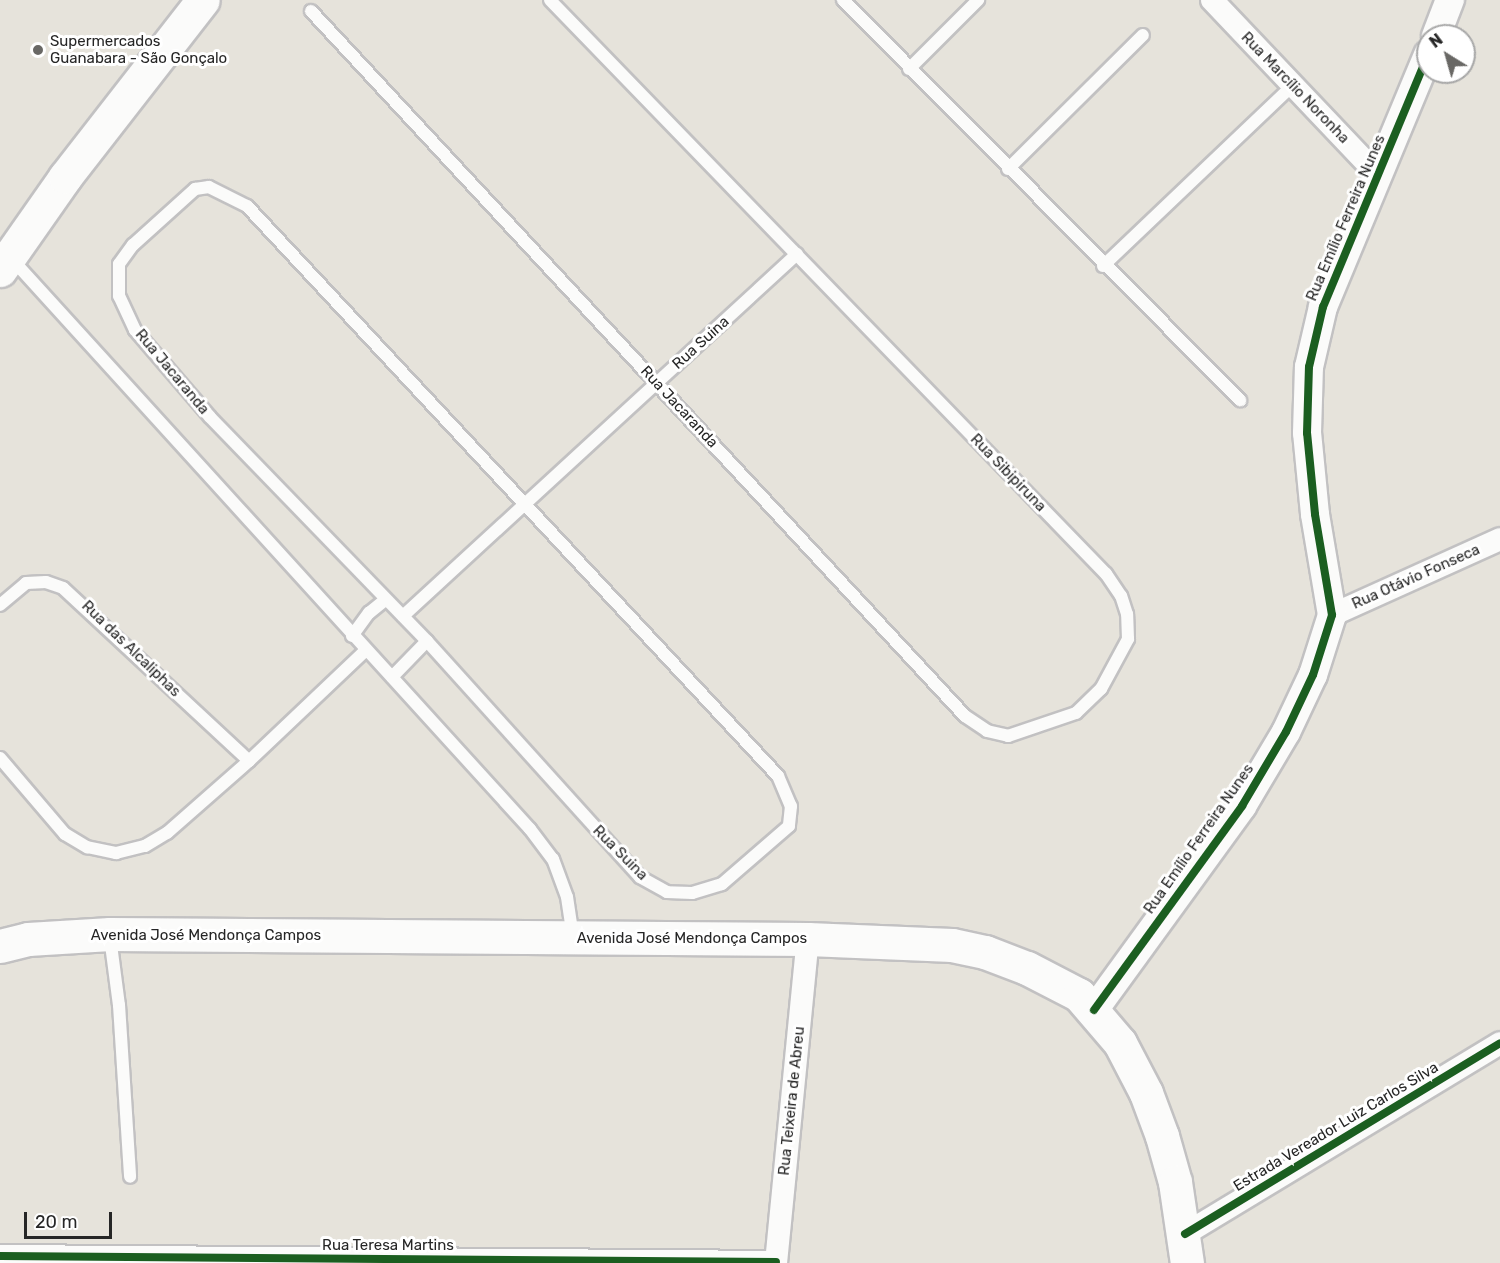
<!DOCTYPE html>
<html>
<head>
<meta charset="utf-8">
<style>
	body { margin:0 }
	#map { position:relative; width:1500px; height:1263px; overflow:hidden; background:#e6e3db; font-family:Rubik,sans-serif }
	div>[style] { position:absolute }
	[style*='--x'] { left:calc(var(--x)*1px); top:calc(var(--y)*1px); width:calc(var(--w)*1px); rotate:calc(var(--a)*1deg) }
	.roads { filter:drop-shadow(2px 0 #c2c1c2) drop-shadow(-2px 0 #c2c1c2) drop-shadow(0 2px #c2c1c2) drop-shadow(0 -2px #c2c1c2) }
	.service>* { height:12px; margin:-6px; padding:0 6px; transform-origin:6px; border-radius:6px; background:#fbfbfa }
	.minor>* { height:22px; margin:-11px; padding:0 11px; transform-origin:11px; border-radius:11px; background:#fbfbfa }
	.tertiary>* { height:28px; margin:-14px; padding:0 14px; transform-origin:14px; border-radius:14px; background:#fbfbfa }
	.secondary>* { height:33px; margin:-16.5px; padding:0 16.5px; transform-origin:16.5px; border-radius:16.5px; background:#fbfbfa }
	.cycleway>* { height:8px; margin:-4px; padding:0 4px; transform-origin:4px; border-radius:4px; background:#1b5e20 }
	.dots>* { width:16px; height:16px; translate:-50% -50%; box-sizing:border-box; border:3px solid #fff; border-radius:50% }
	span { translate:-50% -50%; white-space:nowrap; text-align:center; line-height:1.15; -webkit-text-stroke:6px #fff; paint-order:stroke }
	.poi-label { font-size:15px; color:#262626 }
	.left { translate:0 -50%; text-align:left }
	.street-label { font-size:15px; color:#262626 }
	.north { position:absolute; left:1416px; top:24px; width:60px; height:60px; box-sizing:border-box; background:#fff; border:2px solid #a8a8a8; border-radius:50%; rotate:323deg; font-size:16px; font-weight:700; line-height:24px; text-align:center; color:#262626 }
	.north::after { content:''; display:block; margin:auto; width:21px; height:27px; background:#696865; clip-path:polygon(50% 0,100% 100%,50% 72%,0 100%) }
	.scale { position:absolute; left:24px; top:1212px; width:88px; height:27px; box-sizing:border-box; border:3px solid #262626; border-top:0; padding-left:8px; font-size:18px; line-height:21px; white-space:nowrap; color:#262626; -webkit-text-stroke:4px #fff; paint-order:stroke }
</style>
</head>
<body>
<div id="map">
	<div class="roads">
		<div class="service">
			<i style="--x:843;--y:0;--w:564;--a:45.22"></i>
			<i style="--x:311;--y:11;--w:962;--a:47.15"></i>
			<i style="--x:965;--y:716;--w:27;--a:34"></i>
			<i style="--x:987;--y:731;--w:22;--a:13"></i>
			<i style="--x:1008;--y:736;--w:72;--a:-18.7"></i>
			<i style="--x:1076;--y:713;--w:35;--a:-44"></i>
			<i style="--x:1101;--y:689;--w:57;--a:-61.6"></i>
			<i style="--x:1128;--y:639;--w:25;--a:-92"></i>
			<i style="--x:1127;--y:614;--w:19;--a:-108"></i>
			<i style="--x:1121;--y:596;--w:27;--a:-124"></i>
			<i style="--x:1106;--y:574;--w:799;--a:-134.09"></i>
			<i style="--x:909;--y:69;--w:98;--a:-45"></i>
			<i style="--x:1008;--y:169;--w:190;--a:-44.8"></i>
			<i style="--x:209;--y:187;--w:42;--a:26.6"></i>
			<i style="--x:247;--y:206;--w:779;--a:47.03"></i>
			<i style="--x:778;--y:776;--w:33;--a:67"></i>
			<i style="--x:791;--y:806;--w:20;--a:96"></i>
			<i style="--x:789;--y:826;--w:89;--a:139.1"></i>
			<i style="--x:722;--y:884;--w:31;--a:163"></i>
			<i style="--x:692;--y:893;--w:25;--a:-178"></i>
			<i style="--x:667;--y:892;--w:31;--a:-151"></i>
			<i style="--x:640;--y:877;--w:318;--a:-132.1"></i>
			<i style="--x:427;--y:641;--w:312;--a:-134.1"></i>
			<i style="--x:210;--y:417;--w:115;--a:-130.8"></i>
			<i style="--x:135;--y:330;--w:38;--a:-115"></i>
			<i style="--x:119;--y:296;--w:32;--a:-90"></i>
			<i style="--x:119;--y:264;--w:24;--a:-54"></i>
			<i style="--x:133;--y:245;--w:84;--a:-42.1"></i>
			<i style="--x:195;--y:189;--w:14;--a:-8"></i>
			<i style="--x:10;--y:257;--w:773;--a:47.73"></i>
			<i style="--x:530;--y:829;--w:38;--a:53"></i>
			<i style="--x:553;--y:859;--w:40;--a:69.8"></i>
			<i style="--x:567;--y:897;--w:40;--a:81.5"></i>
			<i style="--x:1103;--y:266;--w:261;--a:-43.6"></i>
			<i style="--x:0;--y:605;--w:34;--a:-40"></i>
			<i style="--x:26;--y:583;--w:20;--a:-3"></i>
			<i style="--x:46;--y:582;--w:18;--a:19"></i>
			<i style="--x:63;--y:588;--w:254;--a:42.9"></i>
			<i style="--x:403;--y:616;--w:535;--a:-42.58"></i>
			<i style="--x:352;--y:636;--w:29;--a:-54"></i>
			<i style="--x:369;--y:613;--w:21;--a:-39"></i>
			<i style="--x:392;--y:677;--w:50;--a:-45.8"></i>
			<i style="--x:0;--y:758;--w:100;--a:49.5"></i>
			<i style="--x:65;--y:834;--w:26;--a:31"></i>
			<i style="--x:87;--y:847;--w:30;--a:12"></i>
			<i style="--x:116;--y:853;--w:30;--a:-14"></i>
			<i style="--x:145;--y:846;--w:26;--a:-31"></i>
			<i style="--x:167;--y:833;--w:109;--a:-41.3"></i>
			<i style="--x:249;--y:761;--w:160;--a:-43.5"></i>
			<i style="--x:110;--y:937;--w:69;--a:82.5"></i>
			<i style="--x:119;--y:1005;--w:172;--a:86.3"></i>
		</div>
		<div class="minor">
			<i style="--x:1212;--y:0;--w:243;--a:46.5"></i>
			<i style="--x:1332;--y:615;--w:184;--a:-24.3"></i>
			<i style="--x:1185;--y:1234;--w:368;--a:-31.2"></i>
			<i style="--x:0;--y:1256;--w:776;--a:0.44"></i>
			<i style="--x:776;--y:1263;--w:326;--a:-84.4"></i>
		</div>
		<div class="tertiary">
			<i style="--x:1436;--y:36;--w:39;--a:-69"></i>
			<i style="--x:1094;--y:1010;--w:252;--a:-54"></i>
			<i style="--x:1242;--y:806;--w:86;--a:-59.3"></i>
			<i style="--x:1286;--y:732;--w:63;--a:-64.7"></i>
			<i style="--x:1313;--y:675;--w:63;--a:-72.4"></i>
			<i style="--x:1332;--y:615;--w:102;--a:-99.6"></i>
			<i style="--x:1315;--y:514;--w:81;--a:-95.6"></i>
			<i style="--x:1307;--y:433;--w:66;--a:-88.3"></i>
			<i style="--x:1309;--y:367;--w:62;--a:-76.9"></i>
			<i style="--x:1323;--y:307;--w:273;--a:-67.4"></i>
		</div>
		<div class="secondary">
			<i style="--x:0;--y:270;--w:113;--a:-55"></i>
			<i style="--x:65;--y:177;--w:224;--a:-52.1"></i>
			<i style="--x:0;--y:946;--w:29;--a:-14"></i>
			<i style="--x:28;--y:939;--w:82;--a:-3.5"></i>
			<i style="--x:110;--y:934;--w:698;--a:0.41"></i>
			<i style="--x:808;--y:939;--w:144;--a:2.4"></i>
			<i style="--x:952;--y:945;--w:34;--a:12"></i>
			<i style="--x:985;--y:952;--w:45;--a:20.9"></i>
			<i style="--x:1027;--y:968;--w:59;--a:27.4"></i>
			<i style="--x:1079;--y:995;--w:63;--a:49.5"></i>
			<i style="--x:1120;--y:1043;--w:56;--a:62.5"></i>
			<i style="--x:1146;--y:1093;--w:46;--a:69.6"></i>
			<i style="--x:1162;--y:1136;--w:48;--a:74.2"></i>
			<i style="--x:1175;--y:1182;--w:82;--a:81.6"></i>
		</div>
	</div>
	<div class="cycleway">
		<i style="--x:1094;--y:1010;--w:252;--a:-54"></i>
		<i style="--x:1242;--y:806;--w:86;--a:-59.3"></i>
		<i style="--x:1286;--y:732;--w:63;--a:-64.7"></i>
		<i style="--x:1313;--y:675;--w:63;--a:-72.4"></i>
		<i style="--x:1332;--y:615;--w:102;--a:-99.6"></i>
		<i style="--x:1315;--y:514;--w:81;--a:-95.6"></i>
		<i style="--x:1307;--y:433;--w:66;--a:-88.3"></i>
		<i style="--x:1309;--y:367;--w:62;--a:-76.9"></i>
		<i style="--x:1323;--y:307;--w:273;--a:-67.4"></i>
		<i style="--x:1185;--y:1234;--w:368;--a:-31.2"></i>
		<i style="--x:0;--y:1256;--w:776;--a:0.44"></i>
	</div>
	<div class="dots">
		<i style="left:38px;top:50px;background:#696865"></i>
	</div>
	<div class="poi-label">
		<span class="left" style="left:50px;top:50px">Supermercados<br>Guanabara - São Gonçalo</span>
	</div>
	<div class="street-label">
		<span style="left:1295px;top:88px;rotate:46deg">Rua Marcílio Noronha</span>
		<span style="left:1346px;top:218px;rotate:-67deg">Rua Emílio Ferreira Nunes</span>
		<span style="left:701px;top:343px;rotate:-42deg">Rua Suina</span>
		<span style="left:172px;top:372px;rotate:50deg">Rua Jacaranda</span>
		<span style="left:679px;top:407px;rotate:47deg">Rua Jacaranda</span>
		<span style="left:1008px;top:473px;rotate:46deg">Rua Sibipiruna</span>
		<span style="left:1416px;top:577px;rotate:-24deg">Rua Otávio Fonseca</span>
		<span style="left:131px;top:649px;rotate:44deg">Rua das Alcaliphas</span>
		<span style="left:1199px;top:839px;rotate:-55deg">Rua Emílio Ferreira Nunes</span>
		<span style="left:620px;top:853px;rotate:45deg">Rua Suina</span>
		<span style="left:206px;top:936px">Avenida José Mendonça Campos</span>
		<span style="left:692px;top:939px">Avenida José Mendonça Campos</span>
		<span style="left:792px;top:1101px;rotate:-84deg">Rua Teixeira de Abreu</span>
		<span style="left:1336px;top:1127px;rotate:-31deg">Estrada Vereador Luiz Carlos Silva</span>
		<span style="left:388px;top:1246px">Rua Teresa Martins</span>
	</div>
	<div class="north">N</div>
	<div class="scale">20 m</div>
</div>
</body>
</html>
